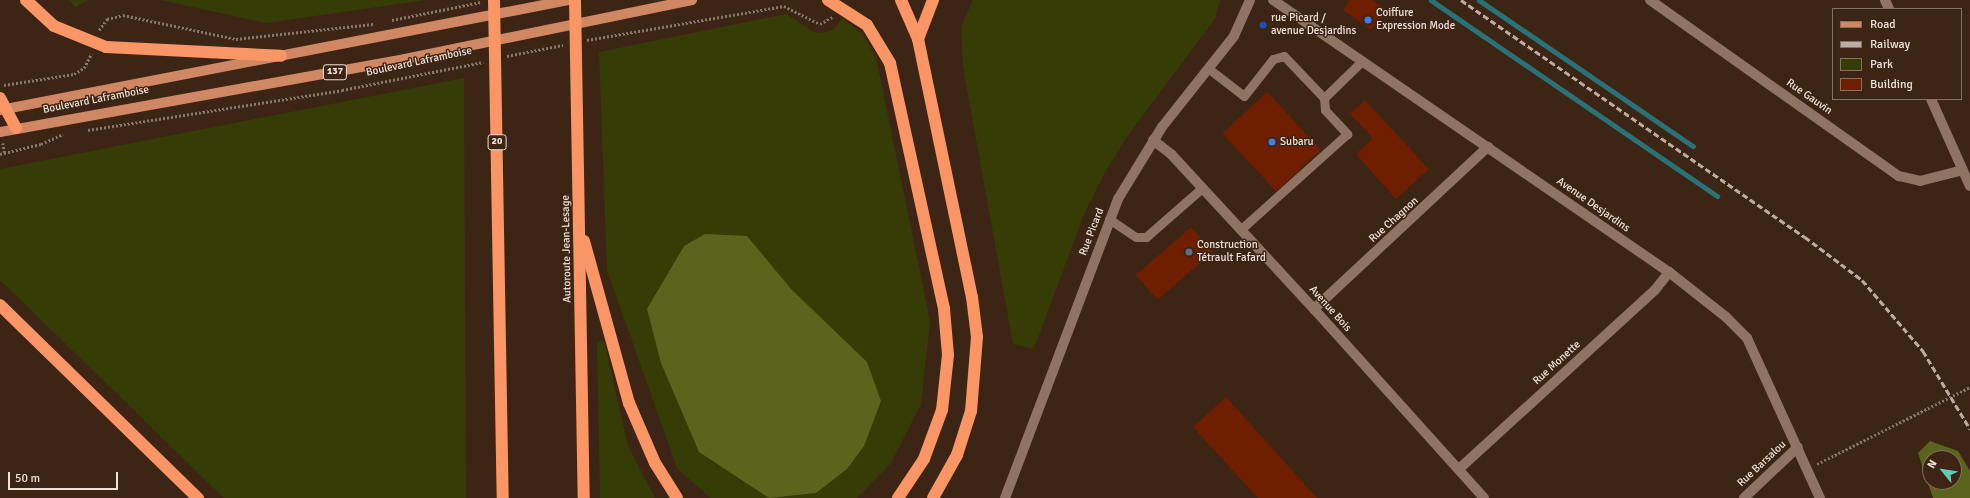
<!DOCTYPE html>
<html>
<head>
<meta charset="utf-8">
<style>
	body { margin:0 }
	#map { position:relative; width:1970px; height:498px; overflow:hidden; background:#3d2516; font-family:Signika,sans-serif }
	div>[style] { position:absolute }
	[style*='--x'] { left:calc(var(--x)*1px); top:calc(var(--y)*1px); width:calc(var(--w)*1px); rotate:calc(var(--a)*1deg) }
	.green>* { inset:0; background:#353c06 }
	.forest>* { inset:0; background:#5a641c }
	.stream>* { height:4.5px; margin:-2.25px; padding:0 2.25px; transform-origin:2.25px; border-radius:2.25px; background:#297278 }
	.building>* { inset:0; background:#6f1e00; transform-origin:0 0 }
	.path>* { height:2.5px; margin-top:-1.25px; transform-origin:0; background:repeating-linear-gradient(90deg,#8b766a 0 2px,transparent 0 4px) }
	.lane>* { height:9px; margin:-4.5px; padding:0 4.5px; transform-origin:4.5px; border-radius:4.5px; background:#907463 }
	.street>* { height:10px; margin:-5px; padding:0 5px; transform-origin:5px; border-radius:5px; background:#907463 }
	.primary>* { height:10px; margin:-5px; padding:0 5px; transform-origin:5px; border-radius:5px; background:#d08864 }
	.highway>* { height:12px; margin:-6px; padding:0 6px; transform-origin:6px; border-radius:6px; background:#fa9565 }
	.rail>* { height:3px; margin-top:-1.5px; transform-origin:0; background:repeating-linear-gradient(90deg,#beaba1 0 6px,transparent 0 9px) }
	.dots>* { width:11px; height:11px; translate:-50% -50%; box-sizing:border-box; border:2px solid #3d2516; border-radius:50% }
	span { translate:-50% -50%; white-space:nowrap; text-align:center; line-height:1.15; -webkit-text-stroke:3px #3d2516; paint-order:stroke }
	.shield-label span { padding:1px 3px; background:#3d2516; border:1px solid; border-radius:3px; -webkit-text-stroke-width:0 }
	.shield-label { font-size:10px; color:#f0e0d7; font-weight:700 }
	.poi-label { font-size:11px; color:#f0e0d7 }
	.left { translate:0 -50%; text-align:left }
	.street-label { font-size:11px; color:#f0e0d7 }
	.legend { position:absolute; left:1832px; top:8px; width:130px; height:92px; box-sizing:border-box; background:#3d2516; border:1px solid #857063; margin:0; padding:5px 7px; list-style:none; font-size:12px; color:#f0e0d7 }
	.legend li { display:flex; align-items:center; gap:8px; height:20px }
	.legend b { width:20px; border:1px solid #857063 }
	.north { position:absolute; left:1922px; top:450px; width:40px; height:40px; box-sizing:border-box; background:#3d2516; border:1px solid #857063; border-radius:50%; rotate:300deg; font-size:11px; font-weight:700; line-height:16px; text-align:center; color:#f0e0d7 }
	.north::after { content:''; display:block; margin:auto; width:14px; height:18px; background:#5eceb7; clip-path:polygon(50% 0,100% 100%,50% 72%,0 100%) }
	.scale { position:absolute; left:8px; top:472px; width:110px; height:18px; box-sizing:border-box; border:2px solid #f0e0d7; border-top:0; padding-left:5px; font-size:12px; line-height:14px; white-space:nowrap; color:#f0e0d7; -webkit-text-stroke:3px #3d2516; paint-order:stroke }
</style>
</head>
<body>
<div id="map">
	<div class="green">
		<i style="clip-path:polygon(69px 0,88px 0,75px 7px)"></i>
		<i style="clip-path:polygon(160px 0,426px 0,267px 23px)"></i>
		<i style="clip-path:polygon(973px 0,1220px 0,1216px 17px,1129px 134px,1104px 174px,1084px 214px,1034px 349px,1013px 344px,963px 67px,961px 27px)"></i>
		<i style="clip-path:polygon(786px 14px,814px 32px,823px 33px,833px 30px,842px 18px,862px 34px,876px 57px,930px 321px,921px 404px,891px 463px,857px 498px,710px 498px,677px 468px,607px 270px,599px 52px)"></i>
		<i style="clip-path:polygon(464px 78px,466px 498px,224px 498px,0 280px,0 169px)"></i>
		<i style="clip-path:polygon(597px 341px,604px 341px,628px 446px,655px 498px,600px 498px)"></i>
	</div>
	<div class="forest">
		<i style="clip-path:polygon(705px 234px,747px 236px,791px 289px,867px 362px,881px 401px,864px 446px,847px 469px,816px 493px,769px 498px,699px 452px,661px 363px,647px 309px,684px 246px)"></i>
		<i style="clip-path:polygon(evenodd,1930px 441px,1958px 451px,1970px 471px,1970px 498px,1933px 498px,1918px 453px,1930px 441px,1930px 458px,1954px 458px,1954px 482px,1930px 482px,1930px 458px)"></i>
	</div>
	<div class="stream">
		<i style="--x:1431;--y:0;--w:347;--a:34.4"></i>
		<i style="--x:1479;--y:0;--w:259;--a:34.3"></i>
	</div>
	<div class="building">
		<i style="clip-path:polygon(1350px 0,1372px 0,1385px 9px,1371px 30px,1343px 10px)"></i>
		<i style="left:1267px;top:92px;width:79px;height:61px;rotate:47deg"></i>
		<i style="clip-path:polygon(1365px 100px,1429px 169px,1396px 199px,1356px 154px,1373px 138px,1350px 114px)"></i>
		<i style="left:1191px;top:227px;width:33px;height:73px;rotate:49deg"></i>
		<i style="clip-path:polygon(1226px 397px,1317px 498px,1258px 498px,1193px 427px)"></i>
	</div>
	<div class="path">
		<i style="--x:392;--y:20;--w:91;--a:-11.4"></i>
		<i style="--x:99;--y:30;--w:14;--a:-54"></i>
		<i style="--x:107;--y:19;--w:16;--a:-14"></i>
		<i style="--x:123;--y:15;--w:116;--a:12"></i>
		<i style="--x:236;--y:39;--w:138;--a:-6.2"></i>
		<i style="--x:587;--y:40;--w:200;--a:-9.8"></i>
		<i style="--x:784;--y:6;--w:40;--a:26.6"></i>
		<i style="--x:820;--y:24;--w:14;--a:-30"></i>
		<i style="--x:507;--y:56;--w:57;--a:-11.1"></i>
		<i style="--x:4;--y:85;--w:71;--a:-8.9"></i>
		<i style="--x:74;--y:74;--w:12;--a:-31"></i>
		<i style="--x:84;--y:68;--w:16;--a:-63"></i>
		<i style="--x:88;--y:130;--w:257;--a:-8.9"></i>
		<i style="--x:342;--y:90;--w:144;--a:-11.2"></i>
		<i style="--x:3;--y:143;--w:11;--a:80"></i>
		<i style="--x:0;--y:154;--w:42;--a:-13.7"></i>
		<i style="--x:41;--y:144;--w:24;--a:-24"></i>
		<i style="--x:1817;--y:464;--w:171;--a:-26.7"></i>
	</div>
	<div class="lane">
		<i style="--x:1209;--y:69;--w:44;--a:37.6"></i>
		<i style="--x:1244;--y:96;--w:47;--a:-51.9"></i>
		<i style="--x:1273;--y:59;--w:11;--a:-15"></i>
		<i style="--x:1284;--y:56;--w:58;--a:46.4"></i>
		<i style="--x:1324;--y:98;--w:12;--a:85"></i>
		<i style="--x:1325;--y:110;--w:33;--a:47"></i>
		<i style="--x:1347;--y:134;--w:142;--a:138.1"></i>
		<i style="--x:1324;--y:98;--w:53;--a:-44.2"></i>
		<i style="--x:1109;--y:219;--w:32;--a:34"></i>
		<i style="--x:1136;--y:237;--w:10;--a:0"></i>
		<i style="--x:1146;--y:237;--w:74;--a:-41.2"></i>
	</div>
	<div class="street">
		<i style="--x:1273;--y:0;--w:480;--a:34.5"></i>
		<i style="--x:1669;--y:272;--w:73;--a:38.3"></i>
		<i style="--x:1726;--y:317;--w:30;--a:45"></i>
		<i style="--x:1747;--y:338;--w:176;--a:65.5"></i>
		<i style="--x:1650;--y:0;--w:305;--a:35.3"></i>
		<i style="--x:1899;--y:176;--w:22;--a:13"></i>
		<i style="--x:1920;--y:181;--w:44;--a:-14.3"></i>
		<i style="--x:1885;--y:0;--w:10;--a:66"></i>
		<i style="--x:1931;--y:99;--w:95;--a:65.9"></i>
		<i style="--x:1153;--y:140;--w:23;--a:38"></i>
		<i style="--x:1171;--y:154;--w:211;--a:47.3"></i>
		<i style="--x:1314;--y:309;--w:254;--a:48"></i>
		<i style="--x:1314;--y:309;--w:238;--a:-43"></i>
		<i style="--x:1459;--y:469;--w:265;--a:-42.4"></i>
		<i style="--x:1655;--y:290;--w:23;--a:-52"></i>
		<i style="--x:1005;--y:498;--w:320;--a:-69.3"></i>
		<i style="--x:1118;--y:199;--w:84;--a:-58.6"></i>
		<i style="--x:1162;--y:127;--w:116;--a:-51.6"></i>
		<i style="--x:1234;--y:36;--w:39;--a:-66"></i>
		<i style="--x:1744;--y:498;--w:74;--a:-43.4"></i>
	</div>
	<div class="primary">
		<i style="--x:0;--y:110;--w:580;--a:-10.94"></i>
		<i style="--x:0;--y:132;--w:412;--a:-10.2"></i>
		<i style="--x:405;--y:59;--w:293;--a:-11.6"></i>
	</div>
	<div class="highway">
		<i style="--x:26;--y:0;--w:38;--a:43"></i>
		<i style="--x:54;--y:26;--w:56;--a:22"></i>
		<i style="--x:106;--y:47;--w:175;--a:2.9"></i>
		<i style="--x:494;--y:0;--w:498;--a:89"></i>
		<i style="--x:575;--y:0;--w:498;--a:89"></i>
		<i style="--x:828;--y:0;--w:46;--a:32.7"></i>
		<i style="--x:867;--y:25;--w:44;--a:58.8"></i>
		<i style="--x:890;--y:63;--w:252;--a:77.6"></i>
		<i style="--x:944;--y:309;--w:46;--a:85"></i>
		<i style="--x:948;--y:355;--w:55;--a:96.2"></i>
		<i style="--x:942;--y:410;--w:52;--a:110.2"></i>
		<i style="--x:924;--y:459;--w:47;--a:123.7"></i>
		<i style="--x:901;--y:0;--w:43;--a:66.4"></i>
		<i style="--x:918;--y:39;--w:264;--a:78.2"></i>
		<i style="--x:972;--y:297;--w:40;--a:82.9"></i>
		<i style="--x:977;--y:337;--w:74;--a:94.6"></i>
		<i style="--x:971;--y:411;--w:46;--a:107.7"></i>
		<i style="--x:957;--y:455;--w:49;--a:119.2"></i>
		<i style="--x:918;--y:39;--w:42;--a:-69"></i>
		<i style="--x:0;--y:98;--w:34;--a:62"></i>
		<i style="--x:584;--y:241;--w:168;--a:74.5"></i>
		<i style="--x:629;--y:403;--w:65;--a:66.6"></i>
		<i style="--x:655;--y:463;--w:41;--a:57.8"></i>
		<i style="--x:0;--y:305;--w:277;--a:44.3"></i>
	</div>
	<div class="rail">
		<i style="--x:1461;--y:0;--w:418;--a:34.6"></i>
		<i style="--x:1805;--y:237;--w:71;--a:37"></i>
		<i style="--x:1862;--y:280;--w:94;--a:49.3"></i>
		<i style="--x:1923;--y:351;--w:91;--a:58.9"></i>
	</div>
	<div class="dots">
		<i style="left:1368px;top:20px;background:#3f7fe0"></i>
		<i style="left:1263px;top:25px;background:#1a4fb4"></i>
		<i style="left:1272px;top:142px;background:#3f7fe0"></i>
		<i style="left:1189px;top:252px;background:#5c6f8a"></i>
	</div>
	<div class="shield-label">
		<span style="left:335px;top:72px">137</span>
		<span style="left:497px;top:142px">20</span>
	</div>
	<div class="poi-label">
		<span class="left" style="left:1376px;top:20px">Coiffure<br>Expression Mode</span>
		<span class="left" style="left:1271px;top:25px">rue Picard /<br>avenue Desjardins</span>
		<span class="left" style="left:1280px;top:142px">Subaru</span>
		<span class="left" style="left:1197px;top:252px">Construction<br>Tétrault Fafard</span>
	</div>
	<div class="street-label">
		<span style="left:419px;top:62px;rotate:-12deg">Boulevard Laframboise</span>
		<span style="left:1809px;top:97px;rotate:35deg">Rue Gauvin</span>
		<span style="left:96px;top:100px;rotate:-11deg">Boulevard Laframboise</span>
		<span style="left:1593px;top:205px;rotate:35deg">Avenue Desjardins</span>
		<span style="left:1394px;top:220px;rotate:-42deg">Rue Chagnon</span>
		<span style="left:1092px;top:232px;rotate:-69deg">Rue Picard</span>
		<span style="left:567px;top:249px;rotate:-91deg">Autoroute Jean-Lesage</span>
		<span style="left:1330px;top:309px;rotate:48deg">Avenue Bois</span>
		<span style="left:1557px;top:363px;rotate:-42deg">Rue Monette</span>
		<span style="left:1762px;top:464px;rotate:-43deg">Rue Barsalou</span>
	</div>
	<ul class="legend">
	<li><b style="height:5px;background:#d08864"></b>Road</li>
	<li><b style="height:5px;background:#beaba1"></b>Railway</li>
	<li><b style="height:11px;background:#353c06"></b>Park</li>
	<li><b style="height:11px;background:#6f1e00"></b>Building</li>
	</ul>
	<div class="north">N</div>
	<div class="scale">50 m</div>
</div>
</body>
</html>
